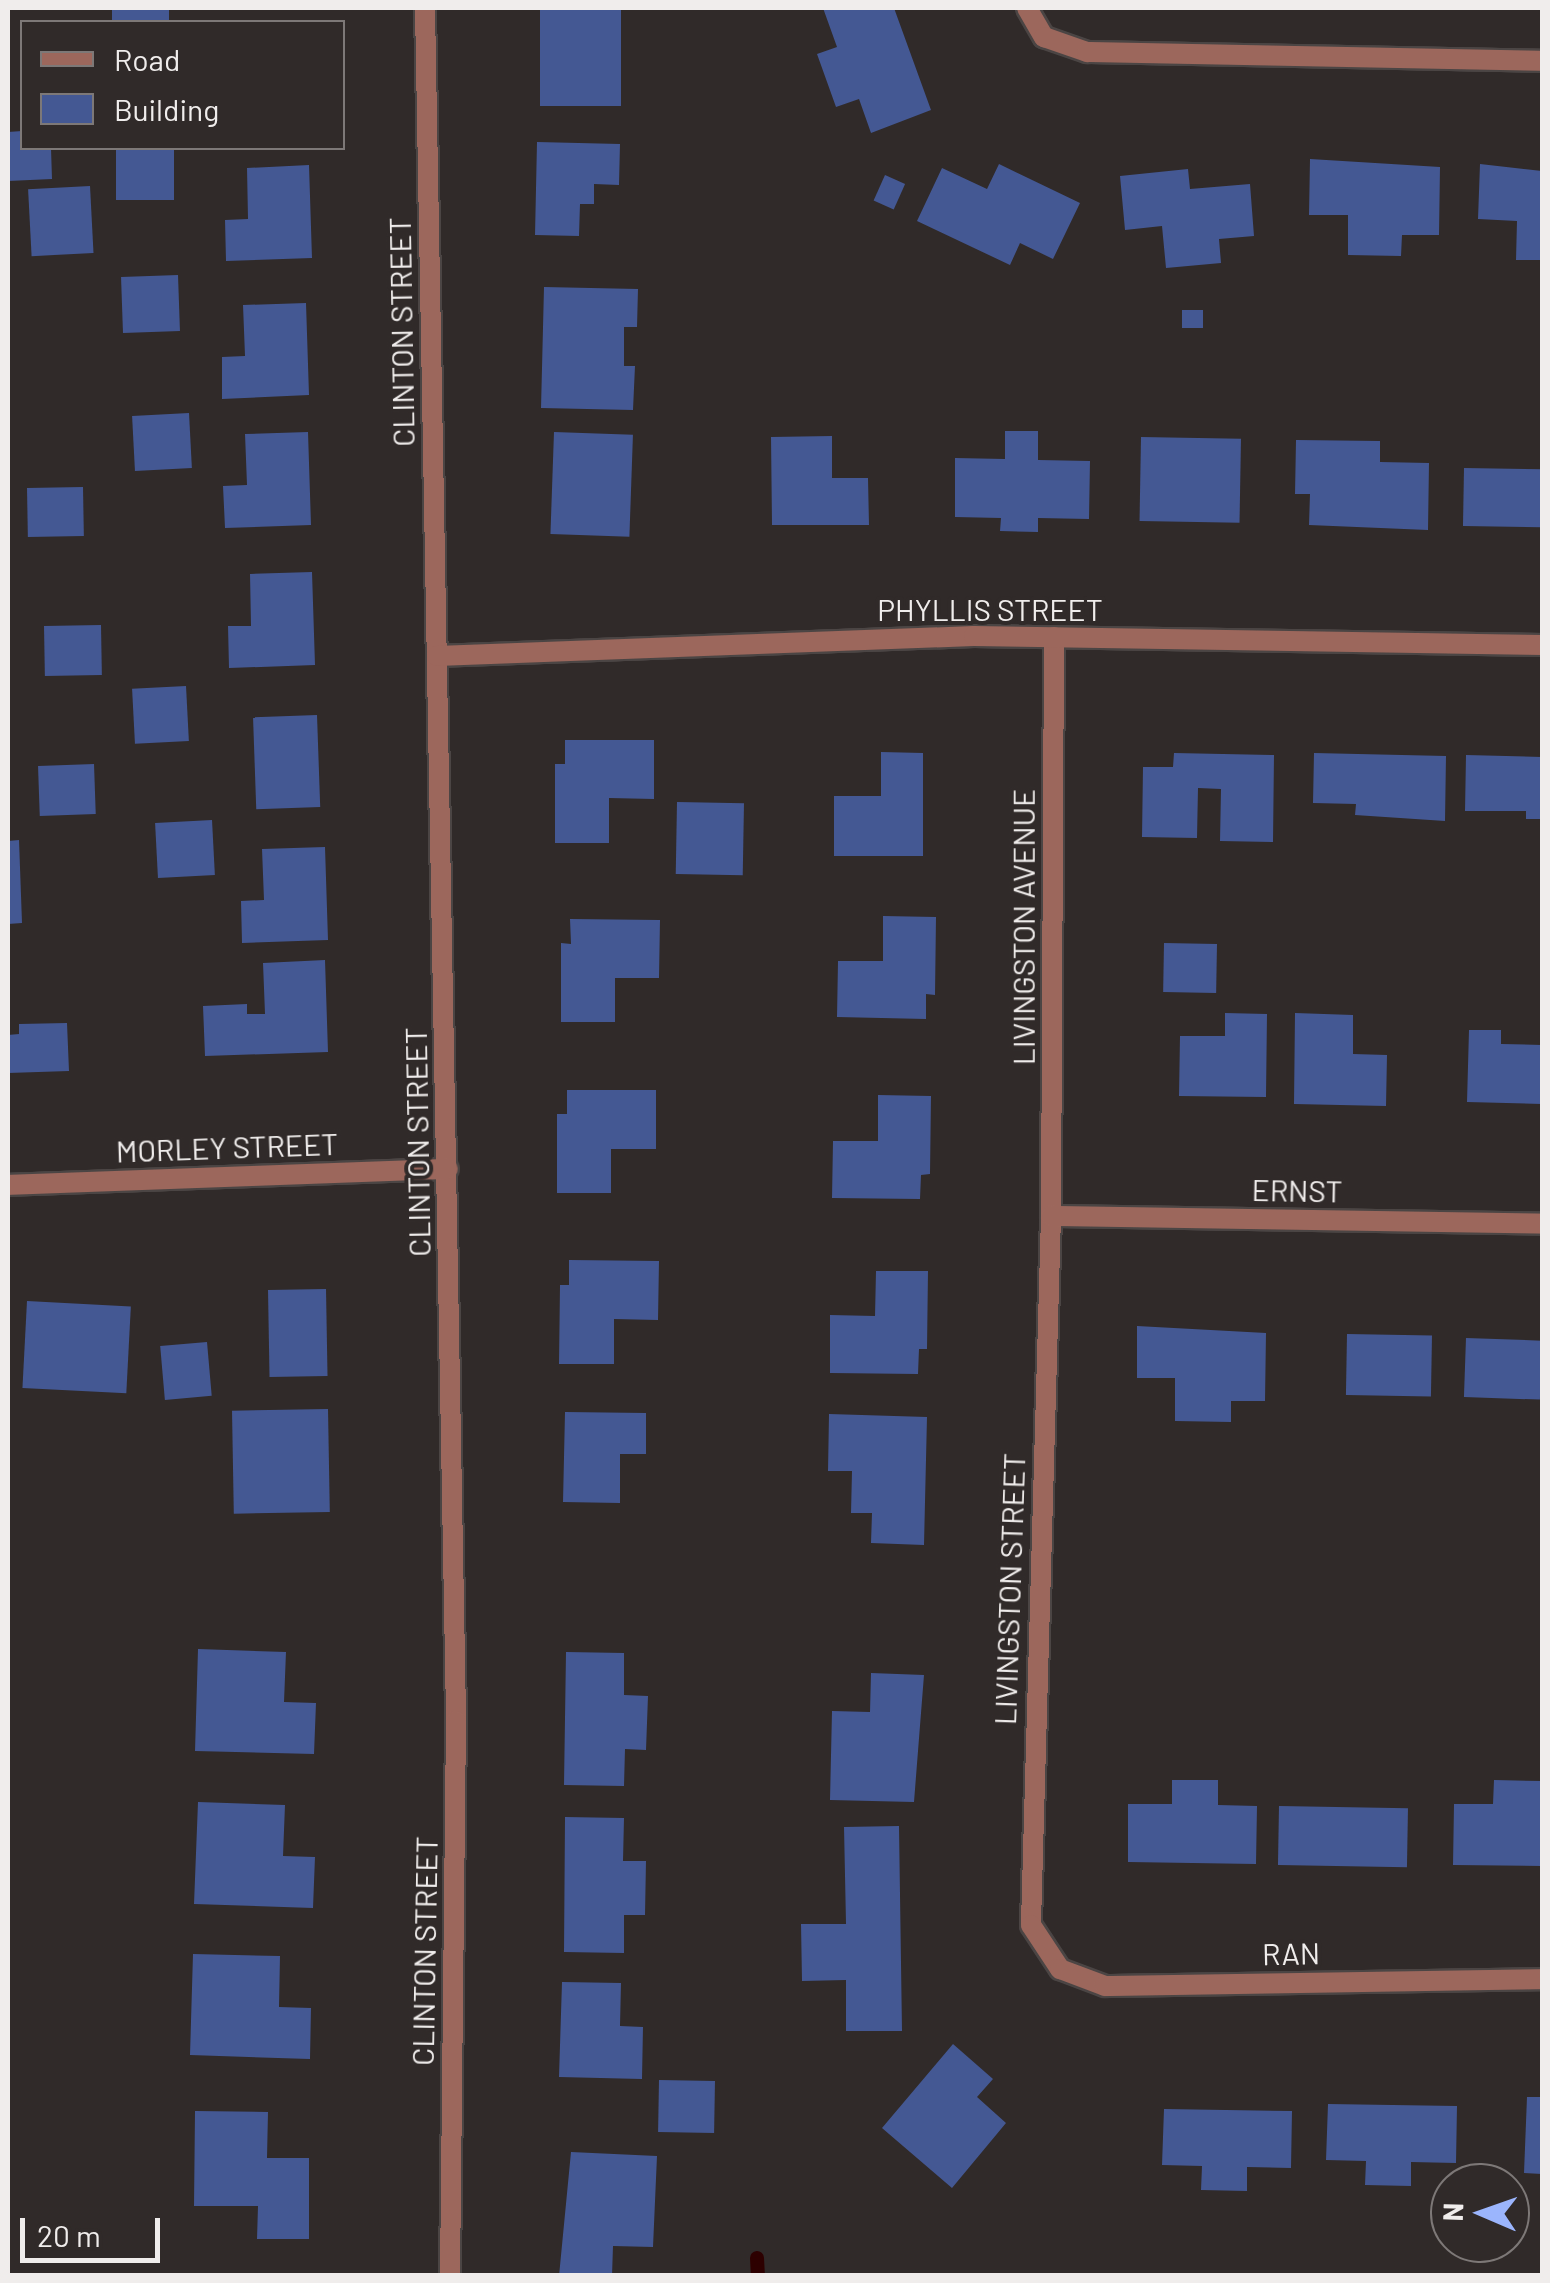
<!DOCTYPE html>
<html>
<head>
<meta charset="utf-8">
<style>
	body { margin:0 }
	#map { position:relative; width:1550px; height:2283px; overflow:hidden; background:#302a29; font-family:Barlow,sans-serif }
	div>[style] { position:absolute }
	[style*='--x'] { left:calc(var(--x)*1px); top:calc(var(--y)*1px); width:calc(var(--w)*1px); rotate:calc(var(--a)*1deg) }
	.stream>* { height:14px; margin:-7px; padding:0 7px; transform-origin:7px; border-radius:7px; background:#2d0000 }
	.building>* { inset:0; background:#445893; transform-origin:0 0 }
	.roads { filter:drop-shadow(2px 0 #4b4544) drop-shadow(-2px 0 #4b4544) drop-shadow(0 2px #4b4544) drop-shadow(0 -2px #4b4544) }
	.minor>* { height:20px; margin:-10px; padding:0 10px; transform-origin:10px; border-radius:10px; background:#9c675c }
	span { translate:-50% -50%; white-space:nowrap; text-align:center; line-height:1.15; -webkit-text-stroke:8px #302a29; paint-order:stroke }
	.street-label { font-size:30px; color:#f0edec }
	.frame { position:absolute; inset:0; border:10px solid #f0edec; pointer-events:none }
	.legend { position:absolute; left:20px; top:20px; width:325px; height:130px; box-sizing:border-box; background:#302a29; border:2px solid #7d7877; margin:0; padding:12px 18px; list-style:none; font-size:30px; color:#f0edec }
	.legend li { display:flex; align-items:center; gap:20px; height:50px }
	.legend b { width:50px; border:2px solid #7d7877 }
	.north { position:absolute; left:1430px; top:2163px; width:100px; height:100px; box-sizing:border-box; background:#302a29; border:2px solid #7d7877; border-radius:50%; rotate:272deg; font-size:28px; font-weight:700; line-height:40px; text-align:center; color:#f0edec }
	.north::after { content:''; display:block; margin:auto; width:35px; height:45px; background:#9bb5fd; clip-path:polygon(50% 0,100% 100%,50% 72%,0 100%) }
	.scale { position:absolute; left:20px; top:2218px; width:140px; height:45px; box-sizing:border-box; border:5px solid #f0edec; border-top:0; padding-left:12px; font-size:30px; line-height:35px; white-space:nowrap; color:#f0edec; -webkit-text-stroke:8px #302a29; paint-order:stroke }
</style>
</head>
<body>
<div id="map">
	<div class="stream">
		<i style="--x:757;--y:2258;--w:18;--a:87"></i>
	</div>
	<div class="building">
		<i style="left:112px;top:8px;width:57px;height:14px"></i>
		<i style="left:540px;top:8px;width:81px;height:98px"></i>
		<i style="clip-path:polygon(823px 8px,894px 8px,931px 110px,871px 133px,859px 99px,836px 107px,817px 54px,837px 47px)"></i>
		<i style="clip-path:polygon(22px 131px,22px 148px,51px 148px,52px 179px,8px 181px,8px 132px)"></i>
		<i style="clip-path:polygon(537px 142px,620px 144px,619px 185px,594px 184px,594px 204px,580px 204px,579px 236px,535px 235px)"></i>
		<i style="left:116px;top:148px;width:58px;height:52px"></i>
		<i style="clip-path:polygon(1310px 159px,1440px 167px,1439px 235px,1402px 235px,1401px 256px,1348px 255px,1348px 215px,1309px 215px)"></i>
		<i style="clip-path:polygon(999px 164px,1080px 203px,1053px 259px,1020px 243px,1010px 265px,917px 221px,942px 168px,987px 189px)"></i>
		<i style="clip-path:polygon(1480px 164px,1542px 171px,1542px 260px,1516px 260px,1517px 221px,1478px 219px)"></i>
		<i style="clip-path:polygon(309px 165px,312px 258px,226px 261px,225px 220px,248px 219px,247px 168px)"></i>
		<i style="clip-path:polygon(1188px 169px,1190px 189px,1250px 184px,1254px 236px,1219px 239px,1221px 263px,1166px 268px,1162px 226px,1125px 230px,1120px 176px)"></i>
		<i style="left:885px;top:175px;width:22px;height:28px;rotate:24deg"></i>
		<i style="left:90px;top:186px;width:67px;height:62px;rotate:87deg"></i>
		<i style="left:178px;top:275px;width:56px;height:57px;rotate:88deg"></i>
		<i style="clip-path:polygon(544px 287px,638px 289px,637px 327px,624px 327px,624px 366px,635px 366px,633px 410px,541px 408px)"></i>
		<i style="clip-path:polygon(306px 303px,309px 395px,222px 399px,222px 357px,245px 356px,243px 305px)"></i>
		<i style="left:1182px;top:310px;width:21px;height:18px"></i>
		<i style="left:189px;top:413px;width:55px;height:57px;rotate:87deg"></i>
		<i style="clip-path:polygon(1005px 431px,1038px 431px,1038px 460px,1090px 461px,1089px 519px,1038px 518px,1038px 532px,1000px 531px,1001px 518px,955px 517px,955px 458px,1005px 459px)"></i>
		<i style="clip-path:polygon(308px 432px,311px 525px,225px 528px,223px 486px,247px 485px,245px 434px)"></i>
		<i style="left:554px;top:432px;width:79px;height:102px;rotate:2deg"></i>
		<i style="clip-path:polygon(832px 436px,832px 478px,868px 478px,869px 525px,772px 525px,771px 437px)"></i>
		<i style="left:1141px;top:437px;width:100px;height:84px;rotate:1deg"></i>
		<i style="clip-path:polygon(1296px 440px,1380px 441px,1380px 462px,1429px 463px,1428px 530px,1309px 525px,1310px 494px,1295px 494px)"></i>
		<i style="left:1464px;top:468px;width:78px;height:58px;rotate:1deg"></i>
		<i style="left:83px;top:487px;width:49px;height:56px;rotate:89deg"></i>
		<i style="clip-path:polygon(312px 572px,315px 665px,229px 668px,228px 626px,251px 626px,250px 574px)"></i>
		<i style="left:101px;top:625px;width:50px;height:57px;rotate:89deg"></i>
		<i style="left:186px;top:686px;width:55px;height:54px;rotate:87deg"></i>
		<i style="left:317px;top:715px;width:92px;height:64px;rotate:88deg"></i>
		<i style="clip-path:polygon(565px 740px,654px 740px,654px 799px,609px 798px,609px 843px,555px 843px,555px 764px,565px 764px)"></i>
		<i style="clip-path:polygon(881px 752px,923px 753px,923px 856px,834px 856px,834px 796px,881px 796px)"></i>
		<i style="clip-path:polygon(1174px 753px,1274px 755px,1273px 842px,1220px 841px,1221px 789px,1198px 788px,1197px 838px,1142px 837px,1143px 767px,1173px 767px)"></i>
		<i style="clip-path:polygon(1314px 753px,1446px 756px,1445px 821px,1355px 815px,1356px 804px,1313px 803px)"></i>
		<i style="clip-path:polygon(1466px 755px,1542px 757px,1542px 819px,1526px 819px,1526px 811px,1465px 811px)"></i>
		<i style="left:94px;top:764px;width:50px;height:56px;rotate:88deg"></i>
		<i style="left:677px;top:802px;width:67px;height:72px;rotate:1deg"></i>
		<i style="left:212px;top:820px;width:55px;height:57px;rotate:87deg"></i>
		<i style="clip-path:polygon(19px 840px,22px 923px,8px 924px,8px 841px)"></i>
		<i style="clip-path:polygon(325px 847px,328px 940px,242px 943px,241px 901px,264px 900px,262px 849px)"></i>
		<i style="clip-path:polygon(883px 916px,936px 917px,935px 995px,926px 994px,926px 1019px,837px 1017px,838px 961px,883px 961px)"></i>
		<i style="clip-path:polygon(570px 919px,660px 920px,659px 978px,615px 978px,615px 1022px,561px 1022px,561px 943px,571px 944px)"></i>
		<i style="left:1164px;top:943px;width:53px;height:49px;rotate:1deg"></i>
		<i style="clip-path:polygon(325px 960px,328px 1052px,205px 1056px,203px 1006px,247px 1004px,247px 1014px,265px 1014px,263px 963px)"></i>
		<i style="clip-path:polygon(1225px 1013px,1267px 1014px,1266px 1097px,1179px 1096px,1180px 1036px,1225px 1036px)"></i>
		<i style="clip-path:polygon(1295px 1013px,1353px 1015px,1353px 1054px,1387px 1055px,1386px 1106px,1294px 1104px)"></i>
		<i style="clip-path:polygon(67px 1023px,69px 1071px,8px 1073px,8px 1035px,19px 1034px,19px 1024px)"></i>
		<i style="clip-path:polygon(1469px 1030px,1501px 1030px,1501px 1044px,1542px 1045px,1542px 1104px,1467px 1102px)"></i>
		<i style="clip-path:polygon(567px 1090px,656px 1090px,656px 1149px,611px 1149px,611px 1193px,557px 1193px,557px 1114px,567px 1114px)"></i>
		<i style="clip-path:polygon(878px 1095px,931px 1096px,930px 1174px,921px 1175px,920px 1199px,832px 1198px,833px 1141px,878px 1141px)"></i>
		<i style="clip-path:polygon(569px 1260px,659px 1261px,658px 1320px,614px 1319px,614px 1364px,559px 1364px,560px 1285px,569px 1285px)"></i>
		<i style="clip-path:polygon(876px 1271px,928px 1271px,927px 1349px,919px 1349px,918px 1374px,830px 1373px,830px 1315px,875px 1316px)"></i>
		<i style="left:326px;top:1289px;width:87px;height:58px;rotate:89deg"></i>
		<i style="left:27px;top:1301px;width:104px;height:87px;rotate:3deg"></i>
		<i style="clip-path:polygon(1137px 1326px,1266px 1333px,1265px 1401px,1231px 1401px,1231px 1422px,1175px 1421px,1175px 1378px,1137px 1378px)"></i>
		<i style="left:1347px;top:1334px;width:85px;height:61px;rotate:1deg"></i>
		<i style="left:1466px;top:1338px;width:76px;height:59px;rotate:2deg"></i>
		<i style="left:207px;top:1342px;width:54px;height:47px;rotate:85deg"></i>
		<i style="left:328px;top:1409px;width:103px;height:96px;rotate:89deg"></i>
		<i style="clip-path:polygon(565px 1412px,646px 1413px,646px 1454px,620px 1454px,620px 1503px,563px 1502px)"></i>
		<i style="clip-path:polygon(829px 1414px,927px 1417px,924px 1545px,871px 1543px,872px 1513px,851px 1513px,852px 1471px,828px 1471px)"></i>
		<i style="clip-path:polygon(198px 1649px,286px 1652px,284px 1702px,316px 1703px,314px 1754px,195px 1751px)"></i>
		<i style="clip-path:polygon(566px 1652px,624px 1653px,624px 1695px,648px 1696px,646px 1750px,625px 1749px,624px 1786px,564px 1785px)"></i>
		<i style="clip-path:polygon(871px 1673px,924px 1675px,914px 1802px,830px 1800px,832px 1711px,870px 1712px)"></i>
		<i style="clip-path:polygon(1172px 1780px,1218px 1780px,1218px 1805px,1257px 1806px,1256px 1864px,1128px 1862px,1128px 1804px,1172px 1804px)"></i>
		<i style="clip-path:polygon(1494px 1780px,1542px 1781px,1542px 1866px,1453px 1865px,1454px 1804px,1493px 1804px)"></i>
		<i style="clip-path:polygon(198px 1802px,285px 1805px,283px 1856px,315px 1857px,313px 1908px,194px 1904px)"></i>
		<i style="left:1279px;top:1806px;width:129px;height:59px;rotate:1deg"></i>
		<i style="clip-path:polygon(565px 1817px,624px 1818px,623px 1861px,646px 1861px,645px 1915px,624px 1915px,624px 1953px,564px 1952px)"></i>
		<i style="clip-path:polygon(899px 1826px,902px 2031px,846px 2031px,846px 1980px,802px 1981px,801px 1924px,846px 1924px,844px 1827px)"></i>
		<i style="clip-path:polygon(193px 1954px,280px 1956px,279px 2007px,311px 2008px,310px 2059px,190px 2055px)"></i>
		<i style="clip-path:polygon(562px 1982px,621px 1983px,620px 2026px,643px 2027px,642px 2079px,559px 2077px)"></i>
		<i style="clip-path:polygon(953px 2044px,993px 2079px,977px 2097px,1006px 2123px,952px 2188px,882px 2128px)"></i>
		<i style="left:659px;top:2080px;width:56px;height:52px;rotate:1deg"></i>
		<i style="clip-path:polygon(1527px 2097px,1542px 2097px,1542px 2174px,1524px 2173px)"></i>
		<i style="clip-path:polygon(1328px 2104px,1457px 2106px,1456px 2163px,1411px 2162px,1411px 2186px,1365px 2185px,1366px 2161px,1326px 2160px)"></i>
		<i style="clip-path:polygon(1164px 2109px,1292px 2111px,1291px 2168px,1247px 2167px,1247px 2191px,1201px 2190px,1202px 2166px,1162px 2165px)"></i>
		<i style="clip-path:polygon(195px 2111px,268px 2112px,267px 2158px,309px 2158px,309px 2239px,257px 2239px,258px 2206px,194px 2206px)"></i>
		<i style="clip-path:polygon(571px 2152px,657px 2156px,653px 2247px,613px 2246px,612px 2276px,559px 2276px)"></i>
	</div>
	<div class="roads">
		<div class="minor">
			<i style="--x:425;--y:8;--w:1713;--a:88.96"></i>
			<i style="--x:456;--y:1721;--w:555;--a:90.62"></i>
			<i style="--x:1027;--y:8;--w:34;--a:60"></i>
			<i style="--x:1044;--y:37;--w:46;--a:19.2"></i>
			<i style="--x:1087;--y:52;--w:455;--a:1.1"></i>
			<i style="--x:1054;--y:637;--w:579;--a:90.3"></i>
			<i style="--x:1051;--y:1216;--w:709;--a:91.62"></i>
			<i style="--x:1031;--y:1925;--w:53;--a:56.6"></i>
			<i style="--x:1060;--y:1969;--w:48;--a:20.7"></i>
			<i style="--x:1105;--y:1986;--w:437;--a:-0.9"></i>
			<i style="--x:437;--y:656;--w:537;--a:-2.13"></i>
			<i style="--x:974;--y:636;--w:568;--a:0.91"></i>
			<i style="--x:8;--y:1185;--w:440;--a:-2.1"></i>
			<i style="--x:1051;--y:1216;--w:491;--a:0.9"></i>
		</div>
	</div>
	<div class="street-label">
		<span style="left:401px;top:332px;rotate:-91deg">CLINTON STREET</span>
		<span style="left:990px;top:609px">PHYLLIS STREET</span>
		<span style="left:1023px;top:927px;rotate:-90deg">LIVINGSTON AVENUE</span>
		<span style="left:417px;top:1142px;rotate:-91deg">CLINTON STREET</span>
		<span style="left:227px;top:1147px;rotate:-2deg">MORLEY STREET</span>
		<span style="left:1297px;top:1190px;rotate:1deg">ERNST</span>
		<span style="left:1009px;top:1589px;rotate:-88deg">LIVINGSTON STREET</span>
		<span style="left:424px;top:1951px;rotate:-89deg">CLINTON STREET</span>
		<span style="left:1291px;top:1953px;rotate:-1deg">RAN</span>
	</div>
	<div class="frame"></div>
	<ul class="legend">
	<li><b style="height:12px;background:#9c675c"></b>Road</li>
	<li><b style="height:28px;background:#445893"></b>Building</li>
	</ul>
	<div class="north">N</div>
	<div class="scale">20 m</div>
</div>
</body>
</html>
